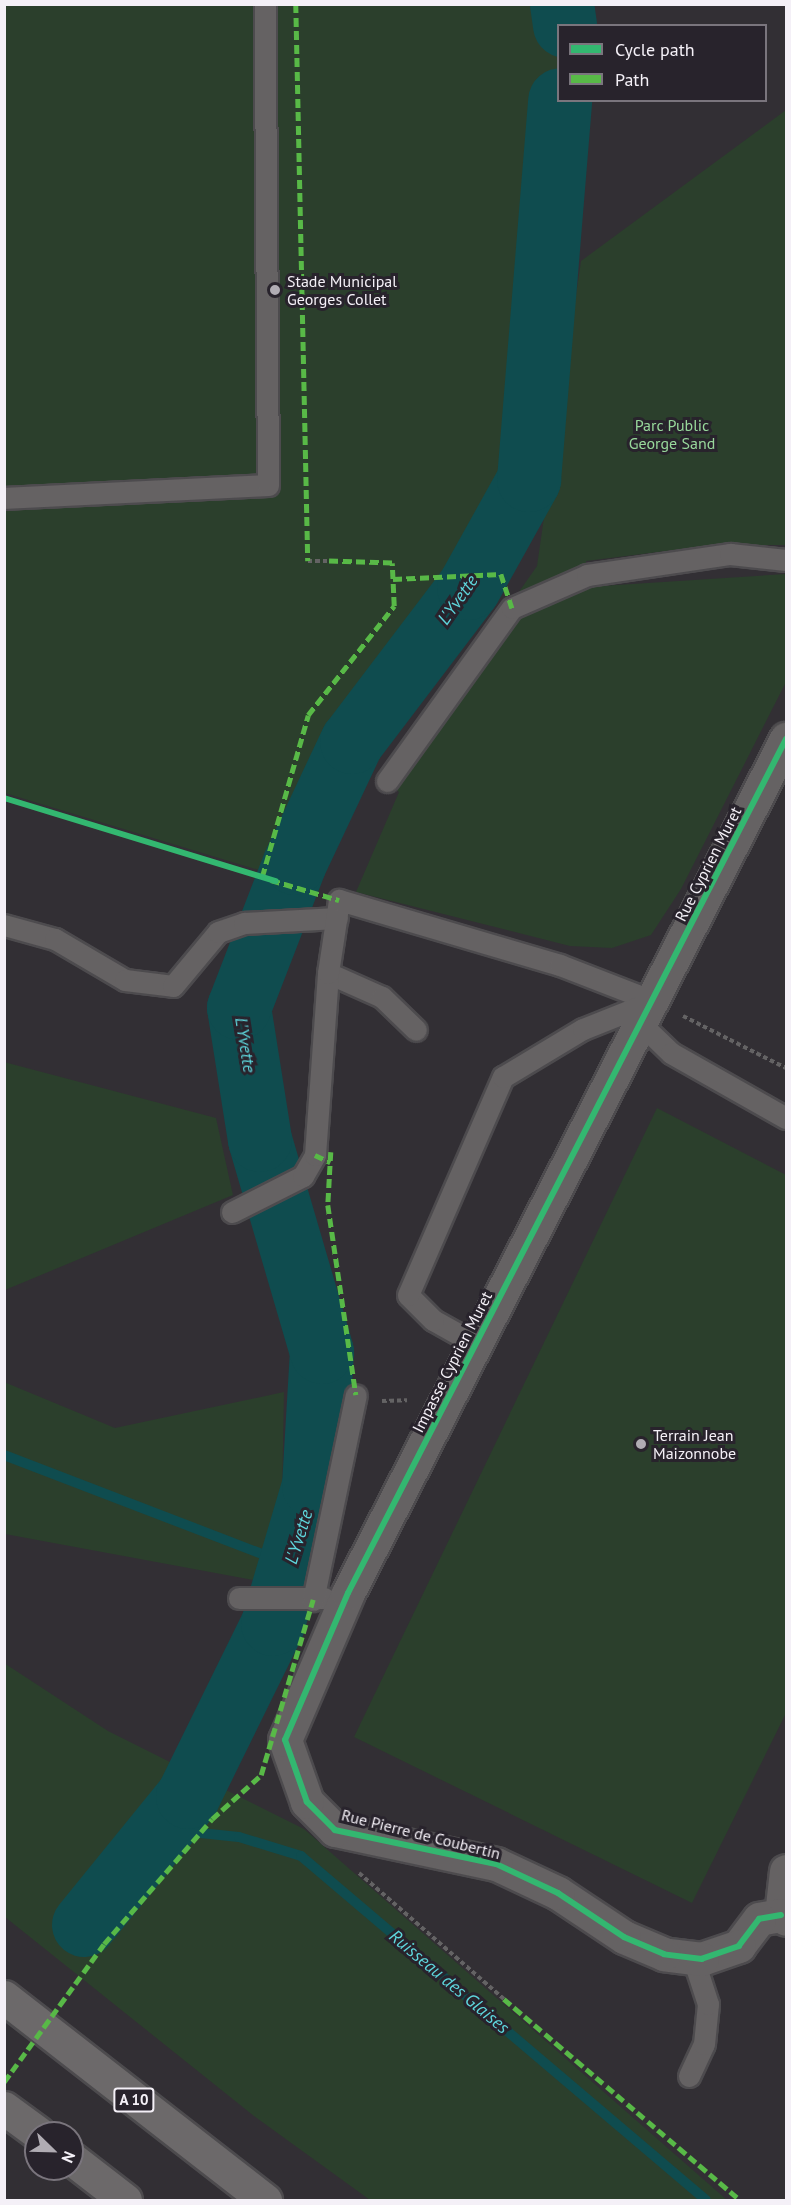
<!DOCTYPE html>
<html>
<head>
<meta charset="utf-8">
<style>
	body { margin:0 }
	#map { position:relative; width:791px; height:2205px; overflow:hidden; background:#322f34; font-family:"PT Sans",sans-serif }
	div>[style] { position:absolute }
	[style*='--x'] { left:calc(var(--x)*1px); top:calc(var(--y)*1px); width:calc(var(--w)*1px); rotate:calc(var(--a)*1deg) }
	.green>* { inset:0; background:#2b3f2c }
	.stream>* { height:10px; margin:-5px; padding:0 5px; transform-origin:5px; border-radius:5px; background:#0f4c4f }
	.river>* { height:64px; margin:-32px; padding:0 32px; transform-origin:32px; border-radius:32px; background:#0f4c4f }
	.path>* { height:4px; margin-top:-2px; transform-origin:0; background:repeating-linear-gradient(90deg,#646364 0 4.5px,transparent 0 7.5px) }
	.roads { filter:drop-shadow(2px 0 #4d4b4e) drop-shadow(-2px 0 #4d4b4e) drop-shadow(0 2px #4d4b4e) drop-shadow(0 -2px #4d4b4e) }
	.service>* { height:21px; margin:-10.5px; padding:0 10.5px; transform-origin:10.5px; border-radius:10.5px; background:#656263 }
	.minor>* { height:33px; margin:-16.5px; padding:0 16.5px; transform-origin:16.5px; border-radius:16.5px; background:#656263 }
	.motorway>* { height:33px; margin:-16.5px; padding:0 16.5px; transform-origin:16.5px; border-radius:16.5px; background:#6c696a }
	.quiet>* { height:4.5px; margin-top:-2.25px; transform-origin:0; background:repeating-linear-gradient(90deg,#58b947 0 9px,transparent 0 13.5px) }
	.cycleway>* { height:6px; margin:-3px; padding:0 3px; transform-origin:3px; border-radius:3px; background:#33b770 }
	.dots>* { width:16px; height:16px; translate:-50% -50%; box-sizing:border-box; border:3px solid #28232c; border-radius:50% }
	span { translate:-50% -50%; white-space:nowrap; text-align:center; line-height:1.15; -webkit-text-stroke:6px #28232c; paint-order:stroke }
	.shield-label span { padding:2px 4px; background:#28232c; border:2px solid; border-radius:4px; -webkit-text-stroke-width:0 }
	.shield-label { font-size:15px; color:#f4f0f7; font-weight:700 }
	.poi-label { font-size:16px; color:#f4f0f7 }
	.left { translate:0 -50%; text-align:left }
	.park-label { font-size:16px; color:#98d89b }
	.street-label { font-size:16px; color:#f4f0f7 }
	.water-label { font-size:18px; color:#5ed6dc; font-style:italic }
	.frame { position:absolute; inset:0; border:6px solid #f4f0f7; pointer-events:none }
	.legend { position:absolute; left:557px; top:24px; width:210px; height:78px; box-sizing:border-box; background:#28232c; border:2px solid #7a757d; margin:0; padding:8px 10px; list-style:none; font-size:18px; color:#f4f0f7 }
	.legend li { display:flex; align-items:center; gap:12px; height:30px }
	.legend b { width:30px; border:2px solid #7a757d }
	.north { position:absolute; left:24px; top:2121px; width:60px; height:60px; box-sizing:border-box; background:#28232c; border:2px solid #7a757d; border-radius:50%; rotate:113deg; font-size:16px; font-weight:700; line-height:24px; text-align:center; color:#f4f0f7 }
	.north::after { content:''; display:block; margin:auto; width:21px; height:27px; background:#b0acb3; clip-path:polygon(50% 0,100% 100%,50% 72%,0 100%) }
</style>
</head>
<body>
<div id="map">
	<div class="green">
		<i style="clip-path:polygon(4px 5px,562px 5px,560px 101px,529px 480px,469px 588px,352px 742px,285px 878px,5px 793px)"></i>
		<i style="clip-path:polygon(786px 110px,786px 545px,714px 545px,586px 561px,586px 587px,786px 574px,786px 682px,681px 889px,651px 935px,612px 948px,570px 946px,356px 892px,399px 792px,387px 781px,537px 566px,581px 261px)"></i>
		<i style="clip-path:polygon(4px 1062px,216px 1118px,233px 1195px,5px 1290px)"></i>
		<i style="clip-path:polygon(657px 1108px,786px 1175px,786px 1713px,692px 1903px,354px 1737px)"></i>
		<i style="clip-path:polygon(4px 1382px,115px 1428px,284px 1392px,282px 1497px,259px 1581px,5px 1534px)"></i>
		<i style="clip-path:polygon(4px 1663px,108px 1731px,304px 1829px,727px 2200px,370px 2200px,254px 2116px,5px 1917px)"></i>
	</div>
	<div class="stream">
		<i style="--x:4;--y:1455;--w:306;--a:21"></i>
		<i style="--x:162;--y:1829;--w:77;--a:5.9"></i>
		<i style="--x:239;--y:1837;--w:65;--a:17"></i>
		<i style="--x:301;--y:1856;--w:531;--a:40.34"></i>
	</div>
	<div class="river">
		<i style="--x:562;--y:4;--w:22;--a:82"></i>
		<i style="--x:84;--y:1925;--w:165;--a:-50.9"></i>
		<i style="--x:188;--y:1797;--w:193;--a:-63.8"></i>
		<i style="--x:273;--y:1624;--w:144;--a:-73.5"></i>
		<i style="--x:314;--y:1486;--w:134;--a:-86.6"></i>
		<i style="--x:322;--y:1352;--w:221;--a:-106.3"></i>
		<i style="--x:260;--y:1140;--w:134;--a:-99"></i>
		<i style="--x:239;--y:1008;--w:155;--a:-68.9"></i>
		<i style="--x:295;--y:863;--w:134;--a:-64.8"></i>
		<i style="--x:352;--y:742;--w:193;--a:-52.8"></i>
		<i style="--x:469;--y:588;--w:124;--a:-60.9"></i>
		<i style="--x:529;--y:480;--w:381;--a:-85.3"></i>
	</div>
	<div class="path">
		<i style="--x:308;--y:561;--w:21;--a:0"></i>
		<i style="--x:683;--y:1016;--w:115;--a:26.8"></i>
		<i style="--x:382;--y:1401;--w:25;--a:-2"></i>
		<i style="--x:359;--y:1873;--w:192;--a:41"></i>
	</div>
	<div class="roads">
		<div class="service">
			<i style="--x:4;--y:498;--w:264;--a:-2.8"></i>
			<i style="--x:268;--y:485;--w:481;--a:-90.4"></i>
			<i style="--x:387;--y:781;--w:213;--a:-54.2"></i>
			<i style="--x:512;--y:608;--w:82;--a:-23.7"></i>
			<i style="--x:587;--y:575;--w:145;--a:-8.4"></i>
			<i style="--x:730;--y:554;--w:56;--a:6.1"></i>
			<i style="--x:4;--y:925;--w:53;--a:15.4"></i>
			<i style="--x:55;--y:939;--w:81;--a:30.4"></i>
			<i style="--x:125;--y:980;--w:48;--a:7.1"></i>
			<i style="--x:173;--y:986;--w:70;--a:-50.2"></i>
			<i style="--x:218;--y:932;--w:28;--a:-19"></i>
			<i style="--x:244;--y:923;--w:93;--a:-3.1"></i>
			<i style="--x:328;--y:973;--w:59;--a:24"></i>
			<i style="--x:382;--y:997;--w:47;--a:44.1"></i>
			<i style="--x:641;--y:1024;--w:42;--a:44"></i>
			<i style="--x:671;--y:1053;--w:132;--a:29.5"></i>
			<i style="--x:232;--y:1212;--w:80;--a:-26.9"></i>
			<i style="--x:303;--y:1176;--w:24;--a:-60"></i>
			<i style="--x:315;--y:1155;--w:182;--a:-85.9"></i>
			<i style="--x:328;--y:973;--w:74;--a:-81.4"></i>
			<i style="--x:339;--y:900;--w:230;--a:16.4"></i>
			<i style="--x:560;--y:965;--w:100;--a:21.2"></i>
			<i style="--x:476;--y:1344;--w:49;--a:-150.8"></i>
			<i style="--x:433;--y:1320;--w:35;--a:-135"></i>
			<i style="--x:408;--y:1295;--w:238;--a:-66.5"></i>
			<i style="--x:503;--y:1077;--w:93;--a:-31"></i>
			<i style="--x:583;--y:1029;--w:75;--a:-21.8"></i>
			<i style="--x:239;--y:1598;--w:85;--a:0"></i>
			<i style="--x:313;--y:1600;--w:209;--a:-78.2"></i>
			<i style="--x:689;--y:2076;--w:35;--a:-65"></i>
			<i style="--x:704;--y:2044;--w:40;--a:-84.3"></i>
			<i style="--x:708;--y:2004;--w:48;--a:-108.1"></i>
		</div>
		<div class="minor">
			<i style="--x:786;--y:1871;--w:44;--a:96.5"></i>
			<i style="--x:781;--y:1915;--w:6;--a:39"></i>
			<i style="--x:781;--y:1915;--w:22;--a:170"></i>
			<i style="--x:759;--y:1919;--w:34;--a:127"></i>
			<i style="--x:739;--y:1946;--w:39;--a:161"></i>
			<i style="--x:702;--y:1959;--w:38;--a:-173"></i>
			<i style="--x:664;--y:1954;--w:43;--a:-157"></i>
			<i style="--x:624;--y:1937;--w:79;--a:-146.3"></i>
			<i style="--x:558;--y:1893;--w:68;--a:-154.9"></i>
			<i style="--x:496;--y:1864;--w:165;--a:-168.1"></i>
			<i style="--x:335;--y:1830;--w:40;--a:-135"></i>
			<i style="--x:307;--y:1802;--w:66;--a:-109.5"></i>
			<i style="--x:285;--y:1740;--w:160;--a:-66.8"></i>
			<i style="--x:348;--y:1593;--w:960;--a:-62.85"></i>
		</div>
		<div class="motorway">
			<i style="--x:4;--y:1997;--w:331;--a:37.9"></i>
			<i style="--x:4;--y:2108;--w:42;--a:36.3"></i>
			<i style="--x:72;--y:2159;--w:67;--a:37.7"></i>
		</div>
	</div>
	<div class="quiet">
		<i style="--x:296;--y:4;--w:557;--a:88.77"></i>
		<i style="--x:393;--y:579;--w:108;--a:-2.7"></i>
		<i style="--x:501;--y:574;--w:36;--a:72"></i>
		<i style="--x:262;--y:877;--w:168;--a:-74.1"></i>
		<i style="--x:308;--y:715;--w:139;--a:-51.7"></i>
		<i style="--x:394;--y:606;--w:43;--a:-92.7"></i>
		<i style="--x:392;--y:563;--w:63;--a:-178.2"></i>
		<i style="--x:271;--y:880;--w:71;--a:16.4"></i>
		<i style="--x:331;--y:1152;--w:53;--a:93.2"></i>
		<i style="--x:328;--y:1205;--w:192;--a:81.6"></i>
		<i style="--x:315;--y:1155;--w:17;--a:25"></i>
		<i style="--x:504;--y:1999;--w:310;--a:40.4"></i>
		<i style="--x:4;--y:2082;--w:170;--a:-54.1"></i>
		<i style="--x:104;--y:1944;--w:165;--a:-49.2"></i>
		<i style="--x:212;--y:1819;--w:66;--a:-41.9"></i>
		<i style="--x:261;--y:1775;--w:183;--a:-73.5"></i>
	</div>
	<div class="cycleway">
		<i style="--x:4;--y:798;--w:284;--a:17"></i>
		<i style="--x:781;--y:1915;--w:22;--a:170"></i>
		<i style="--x:759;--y:1919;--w:34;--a:127"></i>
		<i style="--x:739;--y:1946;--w:39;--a:161"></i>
		<i style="--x:702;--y:1959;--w:38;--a:-173"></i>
		<i style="--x:664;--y:1954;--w:43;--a:-157"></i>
		<i style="--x:624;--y:1937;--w:79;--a:-146.3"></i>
		<i style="--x:558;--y:1893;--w:68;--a:-154.9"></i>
		<i style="--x:496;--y:1864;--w:165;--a:-168.1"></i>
		<i style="--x:335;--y:1830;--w:40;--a:-135"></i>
		<i style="--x:307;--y:1802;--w:66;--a:-109.5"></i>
		<i style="--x:285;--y:1740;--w:160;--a:-66.8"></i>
		<i style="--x:348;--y:1593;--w:960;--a:-62.85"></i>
	</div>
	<div class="dots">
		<i style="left:275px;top:290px;background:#b0acb3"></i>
		<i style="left:641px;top:1444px;background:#b0acb3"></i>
	</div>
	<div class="shield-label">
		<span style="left:134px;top:2100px">A 10</span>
	</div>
	<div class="poi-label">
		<span class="left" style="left:287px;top:290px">Stade Municipal<br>Georges Collet</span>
		<span class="left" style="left:653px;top:1444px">Terrain Jean<br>Maizonnobe</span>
	</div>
	<div class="park-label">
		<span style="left:672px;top:434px">Parc Public<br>George Sand</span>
	</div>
	<div class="street-label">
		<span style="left:708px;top:864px;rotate:-63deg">Rue Cyprien Muret</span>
		<span style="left:452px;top:1362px;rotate:-63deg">Impasse Cyprien Muret</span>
		<span style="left:421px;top:1834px;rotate:14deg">Rue Pierre de Coubertin</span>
	</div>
	<div class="water-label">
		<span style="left:458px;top:600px;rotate:-55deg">L'Yvette</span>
		<span style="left:245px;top:1045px;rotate:81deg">L'Yvette</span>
		<span style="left:299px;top:1537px;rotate:-73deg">L'Yvette</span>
		<span style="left:449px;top:1982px;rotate:40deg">Ruisseau des Glaises</span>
	</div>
	<div class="frame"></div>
	<ul class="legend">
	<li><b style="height:8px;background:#33b770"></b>Cycle path</li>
	<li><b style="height:8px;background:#58b947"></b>Path</li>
	</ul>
	<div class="north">N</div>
</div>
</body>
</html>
